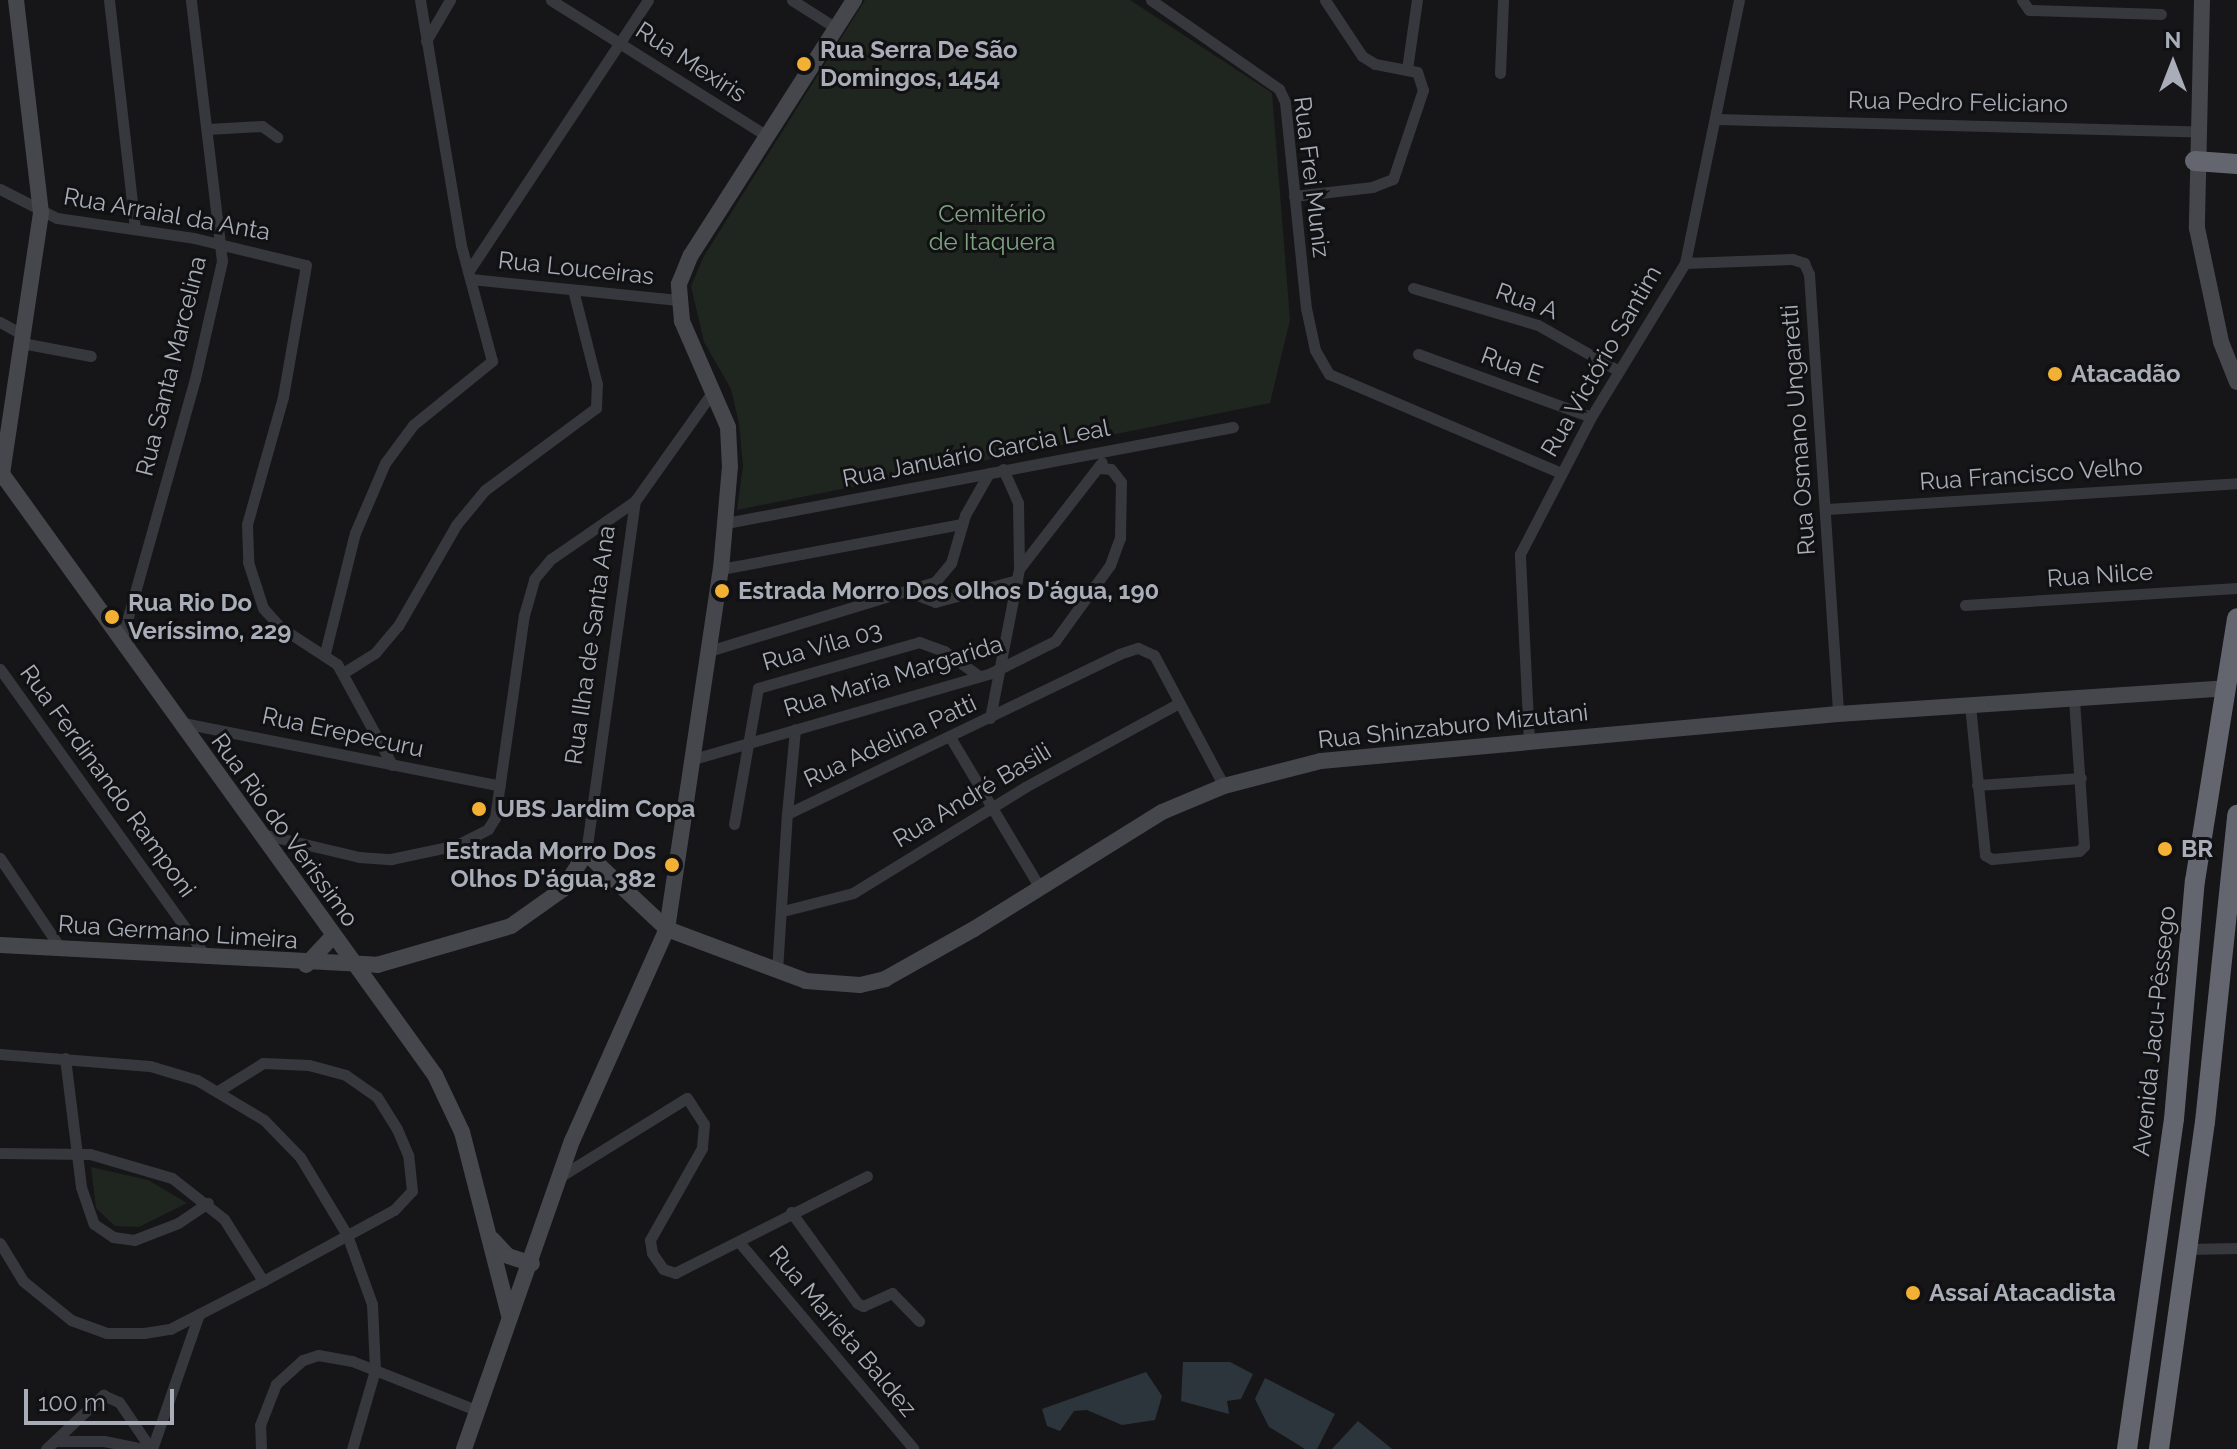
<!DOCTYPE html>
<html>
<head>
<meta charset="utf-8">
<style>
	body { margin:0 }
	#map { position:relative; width:2237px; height:1449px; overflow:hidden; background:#161618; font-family:Raleway,sans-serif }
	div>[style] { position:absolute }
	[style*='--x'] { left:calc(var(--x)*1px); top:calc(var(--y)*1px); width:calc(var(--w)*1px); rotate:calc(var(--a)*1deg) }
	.green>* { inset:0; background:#1e261f }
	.water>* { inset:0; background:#2c353c }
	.street>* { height:11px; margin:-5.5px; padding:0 5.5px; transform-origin:5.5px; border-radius:5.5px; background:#37383d }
	.secondary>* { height:16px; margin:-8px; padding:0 8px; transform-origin:8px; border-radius:8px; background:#45474d }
	.highway>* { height:20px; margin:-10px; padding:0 10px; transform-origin:10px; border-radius:10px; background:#63666e }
	.dots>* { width:22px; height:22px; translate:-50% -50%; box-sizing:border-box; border:4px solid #111113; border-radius:50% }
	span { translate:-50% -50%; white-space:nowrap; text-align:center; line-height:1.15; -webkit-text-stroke:6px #111113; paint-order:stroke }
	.poi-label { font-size:24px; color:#a8adb8; font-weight:700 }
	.left { translate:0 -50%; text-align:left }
	.right { translate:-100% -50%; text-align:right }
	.street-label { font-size:24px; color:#a8adb8 }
	.park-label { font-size:24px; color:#7fa381 }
	.north { position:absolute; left:2133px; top:24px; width:80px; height:80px; -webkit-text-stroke:6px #111113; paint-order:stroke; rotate:0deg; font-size:22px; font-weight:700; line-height:32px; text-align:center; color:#a8adb8 }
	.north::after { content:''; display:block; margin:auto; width:28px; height:36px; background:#a8adb8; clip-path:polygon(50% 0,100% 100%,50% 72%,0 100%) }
	.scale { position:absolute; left:24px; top:1389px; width:150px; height:36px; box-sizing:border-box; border:4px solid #a8adb8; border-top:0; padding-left:10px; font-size:24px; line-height:28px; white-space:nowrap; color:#a8adb8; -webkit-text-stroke:6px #111113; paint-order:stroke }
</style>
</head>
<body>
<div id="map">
	<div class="green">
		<i style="clip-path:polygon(865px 0,1130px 0,1272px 93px,1290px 320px,1270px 403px,737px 510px,743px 466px,739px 423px,731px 389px,704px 342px,691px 286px,704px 256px)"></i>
		<i style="clip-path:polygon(91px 1167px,148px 1180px,187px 1203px,139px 1227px,115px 1226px,96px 1208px)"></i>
	</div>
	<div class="water">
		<i style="clip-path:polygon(1183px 1362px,1230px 1362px,1253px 1374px,1241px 1399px,1227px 1401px,1229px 1414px,1181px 1401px)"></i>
		<i style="clip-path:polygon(1146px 1372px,1162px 1396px,1155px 1420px,1122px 1425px,1087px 1410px,1074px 1411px,1060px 1431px,1047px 1426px,1042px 1409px)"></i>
		<i style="clip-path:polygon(1265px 1378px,1335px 1414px,1317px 1449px,1305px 1449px,1269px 1427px,1255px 1399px)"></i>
		<i style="clip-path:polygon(1358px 1421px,1392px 1449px,1332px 1449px)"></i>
	</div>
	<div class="street">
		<i style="--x:109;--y:0;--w:230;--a:83.5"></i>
		<i style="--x:551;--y:0;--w:255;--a:32.2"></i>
		<i style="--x:792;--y:0;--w:52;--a:32.5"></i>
		<i style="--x:1151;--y:0;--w:156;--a:34.8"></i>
		<i style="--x:1279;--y:89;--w:14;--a:65"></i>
		<i style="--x:1285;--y:102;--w:207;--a:84.2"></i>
		<i style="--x:1306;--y:308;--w:43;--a:77.9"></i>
		<i style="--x:1315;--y:350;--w:28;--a:60"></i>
		<i style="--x:1329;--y:374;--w:252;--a:23.1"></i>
		<i style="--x:2022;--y:0;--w:12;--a:55"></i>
		<i style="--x:2029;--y:10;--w:132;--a:1.7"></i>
		<i style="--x:426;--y:41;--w:48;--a:-59.7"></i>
		<i style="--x:1407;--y:69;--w:70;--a:-81.8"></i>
		<i style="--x:1500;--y:73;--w:73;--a:-87.6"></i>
		<i style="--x:1717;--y:119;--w:481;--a:1.5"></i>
		<i style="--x:208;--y:129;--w:54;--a:-3.2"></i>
		<i style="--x:262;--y:126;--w:19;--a:36"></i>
		<i style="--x:0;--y:189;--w:64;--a:27"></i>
		<i style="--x:57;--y:218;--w:138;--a:8.3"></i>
		<i style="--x:194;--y:238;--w:115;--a:13.6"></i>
		<i style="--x:306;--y:265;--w:134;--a:99.9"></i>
		<i style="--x:283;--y:397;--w:132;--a:105.8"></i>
		<i style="--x:247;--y:524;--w:38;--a:88"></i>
		<i style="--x:248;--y:562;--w:48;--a:71.9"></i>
		<i style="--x:263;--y:608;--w:25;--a:48"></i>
		<i style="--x:280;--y:627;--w:68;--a:33"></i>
		<i style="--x:337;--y:664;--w:115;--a:61.4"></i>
		<i style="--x:1294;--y:196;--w:79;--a:-6.6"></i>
		<i style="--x:1372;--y:187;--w:22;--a:-21"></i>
		<i style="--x:1393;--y:179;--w:94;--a:-71.4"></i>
		<i style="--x:1423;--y:90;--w:19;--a:-108"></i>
		<i style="--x:1417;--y:72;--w:43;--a:-169.2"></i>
		<i style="--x:1375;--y:64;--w:15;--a:-148"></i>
		<i style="--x:1362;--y:56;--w:67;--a:-123.5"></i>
		<i style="--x:1685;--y:263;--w:107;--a:-2.1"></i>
		<i style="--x:1792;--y:259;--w:13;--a:18"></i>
		<i style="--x:1804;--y:263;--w:12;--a:66"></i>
		<i style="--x:1809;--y:274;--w:441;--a:86.2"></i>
		<i style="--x:468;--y:272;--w:326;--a:-56.5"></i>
		<i style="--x:471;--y:279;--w:206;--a:5.8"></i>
		<i style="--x:1413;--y:288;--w:130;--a:16.5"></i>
		<i style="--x:1538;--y:325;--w:93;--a:29.6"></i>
		<i style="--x:0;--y:322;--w:26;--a:29"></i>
		<i style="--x:22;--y:343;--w:70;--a:10.7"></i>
		<i style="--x:1418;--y:354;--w:184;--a:20"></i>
		<i style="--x:1003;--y:469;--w:37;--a:66"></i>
		<i style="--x:1018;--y:503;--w:66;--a:89.1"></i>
		<i style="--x:1827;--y:509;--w:411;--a:-3.6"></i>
		<i style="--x:726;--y:523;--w:516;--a:-10.72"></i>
		<i style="--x:721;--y:569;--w:245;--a:-10.6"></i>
		<i style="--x:912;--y:593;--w:25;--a:21"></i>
		<i style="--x:935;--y:602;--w:85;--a:-15"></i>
		<i style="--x:1965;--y:605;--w:273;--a:-3.6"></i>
		<i style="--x:121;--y:642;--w:273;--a:-74.3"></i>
		<i style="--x:195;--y:379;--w:121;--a:-77.1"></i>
		<i style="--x:222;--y:261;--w:263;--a:-96.8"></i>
		<i style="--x:709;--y:651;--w:236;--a:-17"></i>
		<i style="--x:935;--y:582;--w:25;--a:-50"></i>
		<i style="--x:951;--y:563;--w:50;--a:-73.7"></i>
		<i style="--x:965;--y:515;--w:48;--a:-60.3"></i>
		<i style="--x:325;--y:653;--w:124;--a:-76"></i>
		<i style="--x:355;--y:533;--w:76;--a:-66.8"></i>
		<i style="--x:385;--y:463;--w:47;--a:-53.6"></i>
		<i style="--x:413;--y:425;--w:102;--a:-39"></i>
		<i style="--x:492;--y:361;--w:120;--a:-105"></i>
		<i style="--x:461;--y:245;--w:248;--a:-99.5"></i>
		<i style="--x:0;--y:669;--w:355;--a:54.4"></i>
		<i style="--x:343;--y:673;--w:38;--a:-32"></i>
		<i style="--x:375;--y:653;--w:35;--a:-50"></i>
		<i style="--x:398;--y:626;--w:116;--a:-60.1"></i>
		<i style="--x:456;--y:525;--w:45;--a:-50.4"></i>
		<i style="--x:485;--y:490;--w:138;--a:-36.5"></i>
		<i style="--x:596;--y:408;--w:24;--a:-88"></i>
		<i style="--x:597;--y:384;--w:97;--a:-104.3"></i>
		<i style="--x:1970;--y:705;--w:151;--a:84.3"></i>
		<i style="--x:1985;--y:855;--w:8;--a:30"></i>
		<i style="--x:1992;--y:859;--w:87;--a:-5.3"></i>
		<i style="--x:2079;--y:851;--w:7;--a:-45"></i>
		<i style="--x:2084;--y:846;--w:148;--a:-93.9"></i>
		<i style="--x:990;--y:718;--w:152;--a:-79"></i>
		<i style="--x:1019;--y:569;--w:135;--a:-52.2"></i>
		<i style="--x:178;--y:722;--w:328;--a:11.2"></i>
		<i style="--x:950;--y:737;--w:176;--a:59.2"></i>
		<i style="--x:1529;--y:741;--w:187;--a:-92.8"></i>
		<i style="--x:1520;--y:554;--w:154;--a:-62.6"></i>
		<i style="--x:1591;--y:417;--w:180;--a:-58.6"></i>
		<i style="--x:1685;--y:263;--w:268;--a:-78.4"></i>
		<i style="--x:690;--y:760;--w:313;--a:-16.1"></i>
		<i style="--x:991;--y:673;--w:72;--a:-26.6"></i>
		<i style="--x:1055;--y:641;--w:94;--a:-54.1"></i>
		<i style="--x:1110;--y:565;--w:29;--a:-70"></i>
		<i style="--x:1120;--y:538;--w:56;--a:-89"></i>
		<i style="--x:1121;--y:482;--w:16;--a:-128"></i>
		<i style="--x:1111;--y:469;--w:12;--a:-175"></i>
		<i style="--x:1977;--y:785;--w:104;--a:-3.9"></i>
		<i style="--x:787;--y:814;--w:85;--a:-84.6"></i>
		<i style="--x:734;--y:824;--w:138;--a:-80"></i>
		<i style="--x:758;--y:688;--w:167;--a:-15.9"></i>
		<i style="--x:919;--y:642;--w:27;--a:20"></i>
		<i style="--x:944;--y:651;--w:43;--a:35.5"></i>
		<i style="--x:262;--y:834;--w:100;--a:13.3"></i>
		<i style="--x:359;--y:857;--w:32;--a:4"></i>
		<i style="--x:391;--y:859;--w:67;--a:-12"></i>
		<i style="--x:457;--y:845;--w:35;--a:-27"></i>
		<i style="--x:488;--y:829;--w:13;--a:-58"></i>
		<i style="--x:495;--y:818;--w:205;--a:-81.9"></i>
		<i style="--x:524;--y:615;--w:37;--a:-74"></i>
		<i style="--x:534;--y:579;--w:26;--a:-50"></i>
		<i style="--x:551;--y:559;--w:102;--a:-34.6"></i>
		<i style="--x:586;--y:853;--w:355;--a:-82.1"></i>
		<i style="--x:635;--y:501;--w:136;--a:-54.6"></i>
		<i style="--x:0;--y:858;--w:110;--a:56.2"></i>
		<i style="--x:783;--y:911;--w:72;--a:-14.4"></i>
		<i style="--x:853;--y:893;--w:202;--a:-31.6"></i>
		<i style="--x:1025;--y:787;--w:175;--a:-28.6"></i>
		<i style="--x:777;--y:971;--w:157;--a:-86.4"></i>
		<i style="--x:787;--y:814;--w:369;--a:-25.7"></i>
		<i style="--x:1119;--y:654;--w:20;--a:-18"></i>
		<i style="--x:1138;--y:648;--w:17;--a:24"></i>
		<i style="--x:1154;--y:655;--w:149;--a:61.9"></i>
		<i style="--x:0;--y:1054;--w:150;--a:4.6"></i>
		<i style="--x:150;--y:1066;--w:49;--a:16.6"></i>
		<i style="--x:197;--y:1080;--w:78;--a:30.8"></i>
		<i style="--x:264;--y:1120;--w:52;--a:45.8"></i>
		<i style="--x:300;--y:1157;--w:91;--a:58.9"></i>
		<i style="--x:347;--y:1235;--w:73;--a:70.1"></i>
		<i style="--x:372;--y:1304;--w:66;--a:87.4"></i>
		<i style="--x:375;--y:1370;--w:82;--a:106.2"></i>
		<i style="--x:65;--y:1058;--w:130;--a:82.9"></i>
		<i style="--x:81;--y:1187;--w:39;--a:71"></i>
		<i style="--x:94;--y:1224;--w:23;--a:34"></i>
		<i style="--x:113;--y:1237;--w:21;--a:8"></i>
		<i style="--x:134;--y:1240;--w:47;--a:-21.1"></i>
		<i style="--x:178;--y:1223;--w:36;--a:-34"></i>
		<i style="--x:0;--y:1153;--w:90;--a:0.6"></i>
		<i style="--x:90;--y:1154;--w:85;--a:16.3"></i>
		<i style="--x:172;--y:1178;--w:66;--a:38.3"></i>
		<i style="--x:224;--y:1219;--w:73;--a:57.8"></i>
		<i style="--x:561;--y:1176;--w:148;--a:-31.8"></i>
		<i style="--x:687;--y:1098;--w:31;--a:57"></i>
		<i style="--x:704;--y:1124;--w:24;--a:95"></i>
		<i style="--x:702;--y:1148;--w:106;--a:119.5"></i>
		<i style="--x:650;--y:1240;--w:13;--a:81"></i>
		<i style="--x:652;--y:1253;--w:19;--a:55"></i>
		<i style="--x:663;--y:1269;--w:13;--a:18"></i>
		<i style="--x:675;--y:1273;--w:215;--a:-26.8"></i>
		<i style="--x:791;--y:1212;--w:112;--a:54"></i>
		<i style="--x:857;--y:1303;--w:7;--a:27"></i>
		<i style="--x:863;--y:1306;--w:32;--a:-24"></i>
		<i style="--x:892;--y:1293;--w:39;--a:46"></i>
		<i style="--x:739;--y:1242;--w:270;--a:49.8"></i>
		<i style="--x:0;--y:1243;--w:44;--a:58.8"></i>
		<i style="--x:23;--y:1281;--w:62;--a:39.1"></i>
		<i style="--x:71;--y:1320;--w:38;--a:20"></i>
		<i style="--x:107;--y:1333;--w:37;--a:0"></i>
		<i style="--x:144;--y:1333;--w:26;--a:-9"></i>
		<i style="--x:170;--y:1329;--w:105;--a:-27.3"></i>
		<i style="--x:263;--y:1281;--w:149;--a:-28.5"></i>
		<i style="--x:394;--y:1210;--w:26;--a:-47"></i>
		<i style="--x:412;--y:1191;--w:36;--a:-96"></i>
		<i style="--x:408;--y:1155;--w:28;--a:-113"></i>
		<i style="--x:397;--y:1129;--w:38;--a:-122"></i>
		<i style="--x:377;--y:1097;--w:38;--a:-145"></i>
		<i style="--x:346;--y:1075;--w:38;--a:-165"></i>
		<i style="--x:309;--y:1065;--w:46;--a:-177.5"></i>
		<i style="--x:263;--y:1063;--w:53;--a:148.1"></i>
		<i style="--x:2189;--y:1249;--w:48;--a:-1.2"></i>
		<i style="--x:55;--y:1441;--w:49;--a:0"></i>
		<i style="--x:104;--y:1441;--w:41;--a:11.3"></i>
		<i style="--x:46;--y:1449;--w:79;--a:-43.5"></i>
		<i style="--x:103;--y:1395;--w:17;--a:24"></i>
		<i style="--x:119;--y:1402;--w:57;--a:55.8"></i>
		<i style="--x:152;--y:1449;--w:143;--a:-70.8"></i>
		<i style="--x:261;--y:1449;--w:24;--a:-92"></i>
		<i style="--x:260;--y:1425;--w:44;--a:-68.7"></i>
		<i style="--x:276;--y:1384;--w:36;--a:-42"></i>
		<i style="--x:303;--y:1360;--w:16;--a:-18"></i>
		<i style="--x:318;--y:1355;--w:35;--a:10"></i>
		<i style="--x:352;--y:1361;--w:133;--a:21.6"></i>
	</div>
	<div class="secondary">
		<i style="--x:16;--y:0;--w:214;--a:83.3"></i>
		<i style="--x:41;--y:213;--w:264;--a:98.5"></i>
		<i style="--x:2;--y:474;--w:741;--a:54.23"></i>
		<i style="--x:435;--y:1075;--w:63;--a:64.7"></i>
		<i style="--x:462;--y:1132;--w:189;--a:75.6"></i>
		<i style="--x:2202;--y:0;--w:228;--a:91.3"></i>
		<i style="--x:2197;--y:228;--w:116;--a:78.1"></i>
		<i style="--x:2221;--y:342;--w:43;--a:68.2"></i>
		<i style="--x:0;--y:945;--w:378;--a:3"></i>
		<i style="--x:377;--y:965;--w:140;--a:-16.2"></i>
		<i style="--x:511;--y:926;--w:64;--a:-35.4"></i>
		<i style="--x:563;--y:889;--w:43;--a:-57.4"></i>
		<i style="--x:586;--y:853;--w:111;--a:43.2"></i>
		<i style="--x:667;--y:929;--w:148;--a:20.5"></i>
		<i style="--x:806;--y:981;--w:54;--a:4.2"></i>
		<i style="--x:860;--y:985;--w:26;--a:-13"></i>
		<i style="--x:885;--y:979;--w:102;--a:-29.3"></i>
		<i style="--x:974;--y:929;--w:221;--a:-31.9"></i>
		<i style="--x:1162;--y:812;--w:67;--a:-22.8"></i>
		<i style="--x:1224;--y:786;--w:100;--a:-14.5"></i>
		<i style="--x:1321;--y:761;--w:519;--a:-5.19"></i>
		<i style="--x:1838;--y:714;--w:389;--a:-3.8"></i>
		<i style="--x:306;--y:965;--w:40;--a:-47"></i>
		<i style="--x:492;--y:1239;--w:23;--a:47"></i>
		<i style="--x:508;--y:1256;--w:25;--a:18"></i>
		<i style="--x:464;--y:1449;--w:326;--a:-70.7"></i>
		<i style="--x:572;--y:1141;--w:232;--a:-65.9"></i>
		<i style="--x:667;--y:929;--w:364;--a:-81.5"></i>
		<i style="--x:721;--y:569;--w:102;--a:-85"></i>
		<i style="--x:730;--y:467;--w:40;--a:-92.9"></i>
		<i style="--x:728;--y:427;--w:116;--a:-113.5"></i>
		<i style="--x:682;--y:321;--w:37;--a:-95"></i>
		<i style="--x:679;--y:284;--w:31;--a:-68"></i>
		<i style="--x:691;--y:255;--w:303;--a:-57.4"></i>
	</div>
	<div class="highway">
		<i style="--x:2195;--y:161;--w:42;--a:4.1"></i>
		<i style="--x:2127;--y:1449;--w:333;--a:-81.9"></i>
		<i style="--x:2174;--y:1119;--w:239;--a:-85"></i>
		<i style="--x:2195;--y:881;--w:266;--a:-80.9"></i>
		<i style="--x:2159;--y:1449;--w:330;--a:-82"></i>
		<i style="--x:2205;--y:1122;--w:309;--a:-84"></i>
	</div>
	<div class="dots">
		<i style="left:804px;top:64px;background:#f2b134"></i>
		<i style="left:2055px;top:374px;background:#f2b134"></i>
		<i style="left:722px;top:591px;background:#f2b134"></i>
		<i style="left:112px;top:617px;background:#f2b134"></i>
		<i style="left:479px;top:809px;background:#f2b134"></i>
		<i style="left:2165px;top:849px;background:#f2b134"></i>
		<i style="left:672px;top:865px;background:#f2b134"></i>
		<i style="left:1913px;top:1293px;background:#f2b134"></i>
	</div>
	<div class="poi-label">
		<span class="left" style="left:820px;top:64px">Rua Serra De São<br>Domingos, 1454</span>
		<span class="left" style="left:2071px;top:374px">Atacadão</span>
		<span class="left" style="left:738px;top:591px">Estrada Morro Dos Olhos D'água, 190</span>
		<span class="left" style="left:128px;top:617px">Rua Rio Do<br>Veríssimo, 229</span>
		<span class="left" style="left:497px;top:809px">UBS Jardim Copa</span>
		<span class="left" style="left:2181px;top:849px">BR</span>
		<span class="right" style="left:656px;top:865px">Estrada Morro Dos<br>Olhos D'água, 382</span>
		<span class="left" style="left:1929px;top:1293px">Assaí Atacadista</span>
	</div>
	<div class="street-label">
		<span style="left:691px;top:62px;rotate:33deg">Rua Mexiris</span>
		<span style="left:1958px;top:102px;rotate:1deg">Rua Pedro Feliciano</span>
		<span style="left:1312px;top:177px;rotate:83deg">Rua Frei Muniz</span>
		<span style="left:167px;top:214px;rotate:10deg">Rua Arraial da Anta</span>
		<span style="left:576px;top:268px;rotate:6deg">Rua Louceiras</span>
		<span style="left:1527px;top:301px;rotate:20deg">Rua A</span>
		<span style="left:1601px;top:361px;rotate:-60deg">Rua Victório Santim</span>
		<span style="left:1512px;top:365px;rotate:20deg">Rua E</span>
		<span style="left:171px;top:366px;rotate:-76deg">Rua Santa Marcelina</span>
		<span style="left:1798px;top:430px;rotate:-94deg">Rua Osmano Ungaretti</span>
		<span style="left:976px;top:453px;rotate:-11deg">Rua Januário Garcia Leal</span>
		<span style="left:2031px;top:474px;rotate:-4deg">Rua Francisco Velho</span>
		<span style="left:2100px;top:575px;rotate:-4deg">Rua Nilce</span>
		<span style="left:590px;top:645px;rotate:-82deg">Rua Ilha de Santa Ana</span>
		<span style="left:822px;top:646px;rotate:-16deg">Rua Vila 03</span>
		<span style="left:893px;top:676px;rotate:-17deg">Rua Maria Margarida</span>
		<span style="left:1453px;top:726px;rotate:-6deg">Rua Shinzaburo Mizutani</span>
		<span style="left:343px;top:732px;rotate:12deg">Rua Erepecuru</span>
		<span style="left:890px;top:741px;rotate:-25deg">Rua Adelina Patti</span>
		<span style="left:108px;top:781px;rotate:54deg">Rua Ferdinando Ramponi</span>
		<span style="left:972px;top:795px;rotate:-31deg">Rua André Basili</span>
		<span style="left:285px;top:830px;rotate:54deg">Rua Rio do Verissimo</span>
		<span style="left:178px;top:932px;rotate:4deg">Rua Germano Limeira</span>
		<span style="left:2154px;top:1031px;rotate:-84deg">Avenida Jacu-Pêssego</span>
		<span style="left:843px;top:1331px;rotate:50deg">Rua Marieta Baldez</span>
	</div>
	<div class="park-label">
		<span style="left:992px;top:228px">Cemitério<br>de Itaquera</span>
	</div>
	<div class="north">N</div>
	<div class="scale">100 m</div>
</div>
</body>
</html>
